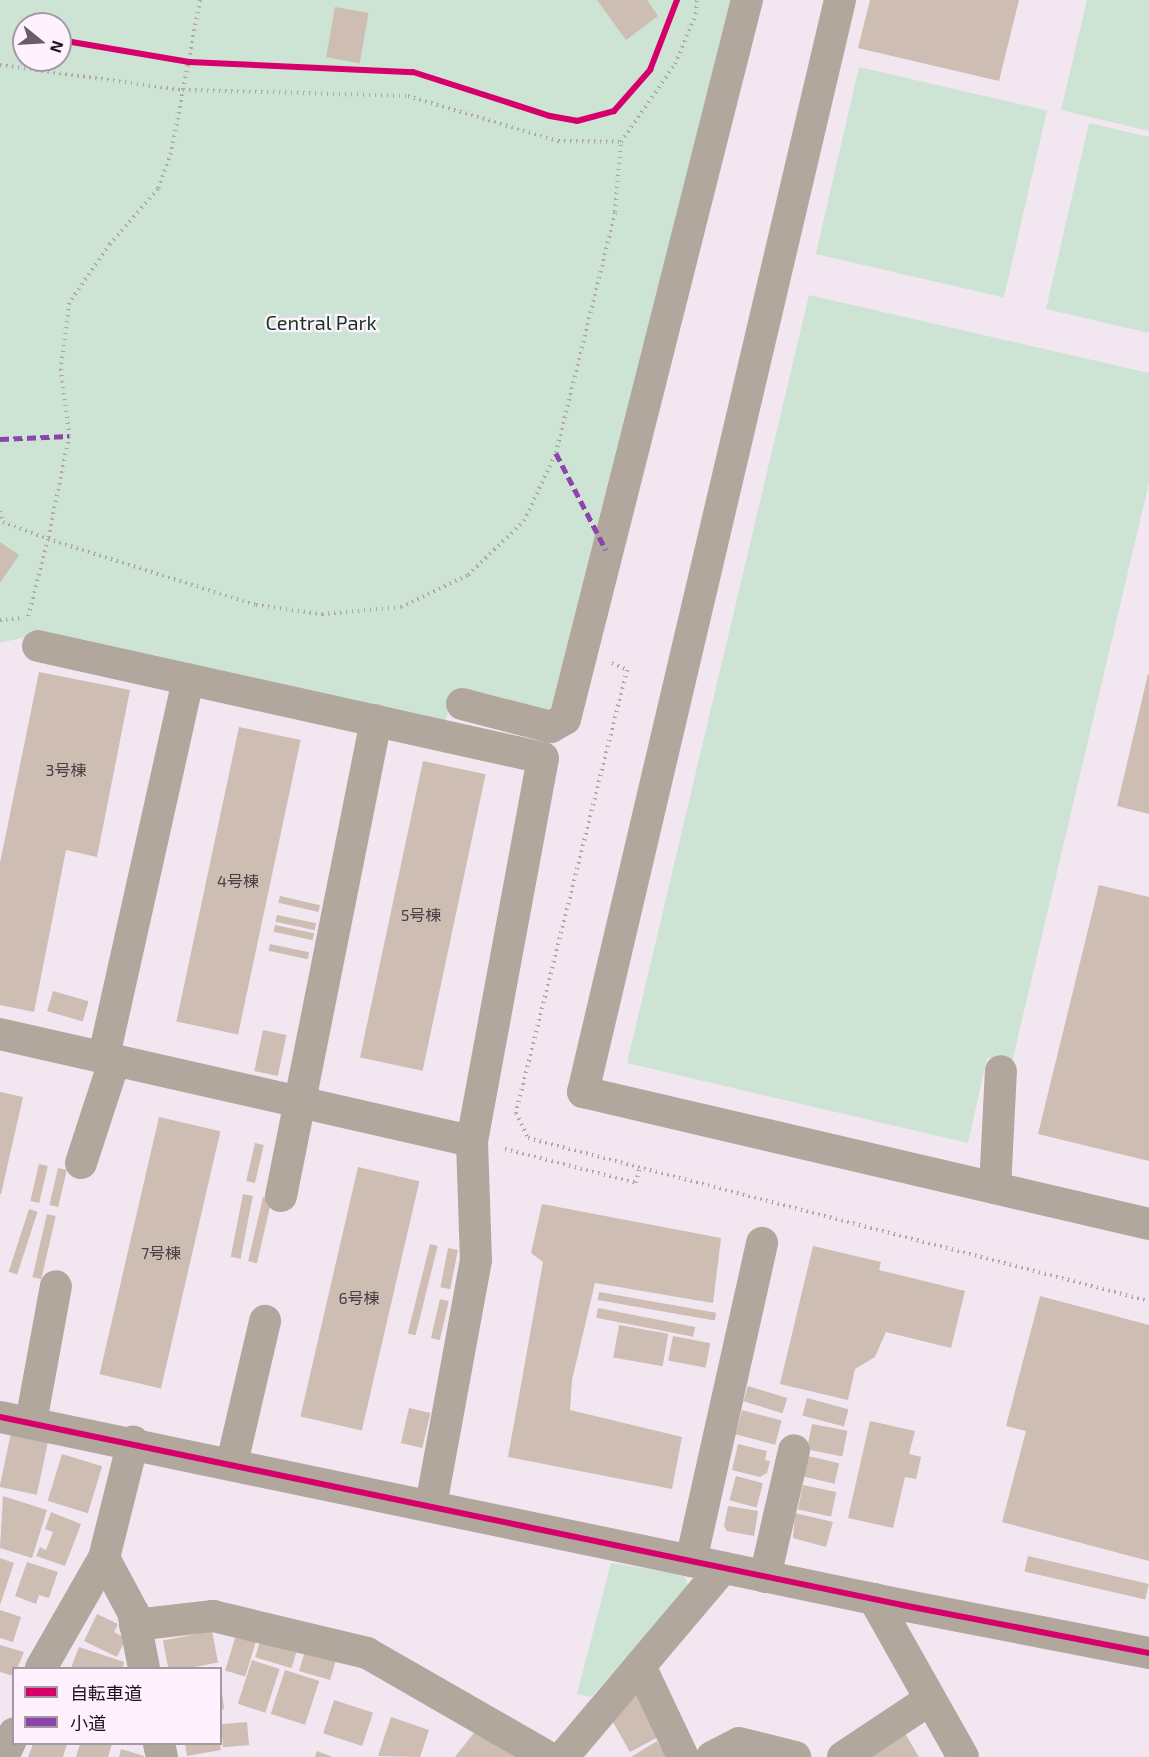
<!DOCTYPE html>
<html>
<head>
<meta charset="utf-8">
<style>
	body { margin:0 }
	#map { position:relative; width:1149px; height:1757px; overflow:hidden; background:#f2e6f1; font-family:"Exo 2","Noto Sans JP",sans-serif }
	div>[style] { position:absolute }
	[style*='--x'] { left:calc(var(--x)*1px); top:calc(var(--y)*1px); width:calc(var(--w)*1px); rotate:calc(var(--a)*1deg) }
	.green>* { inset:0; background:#cde3d4; transform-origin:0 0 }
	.building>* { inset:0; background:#cdbdb3; transform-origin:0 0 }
	.path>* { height:4px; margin-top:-2px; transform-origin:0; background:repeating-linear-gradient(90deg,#b0a7a4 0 1.5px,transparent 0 6px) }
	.minor>* { height:32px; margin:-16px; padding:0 16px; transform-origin:16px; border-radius:16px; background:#b1a79d }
	.quiet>* { height:4.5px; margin-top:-2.25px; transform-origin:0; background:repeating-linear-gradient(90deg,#8e44ad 0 9px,transparent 0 13.5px) }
	.cycleway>* { height:6px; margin:-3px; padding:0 3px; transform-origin:3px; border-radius:3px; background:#d6006c }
	span { translate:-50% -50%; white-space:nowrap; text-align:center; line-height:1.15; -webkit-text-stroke:4.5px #fff1fd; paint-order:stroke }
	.number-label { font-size:16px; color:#483f42 }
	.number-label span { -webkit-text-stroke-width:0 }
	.park-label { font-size:20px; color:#143720 }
	.legend { position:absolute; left:12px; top:1667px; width:210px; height:78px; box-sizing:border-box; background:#fff1fd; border:2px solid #a499a3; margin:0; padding:8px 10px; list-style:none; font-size:18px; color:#1c151c }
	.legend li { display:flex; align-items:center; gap:12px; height:30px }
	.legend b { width:30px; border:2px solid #a499a3 }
	.north { position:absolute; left:12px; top:12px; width:60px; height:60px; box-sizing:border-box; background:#fff1fd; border:2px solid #a499a3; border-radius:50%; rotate:108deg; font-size:16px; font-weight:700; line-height:24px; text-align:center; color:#1c151c }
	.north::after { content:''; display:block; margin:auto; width:21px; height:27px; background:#675e67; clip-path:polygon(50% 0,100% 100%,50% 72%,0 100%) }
</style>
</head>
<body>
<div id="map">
	<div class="green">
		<i style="clip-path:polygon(evenodd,0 0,735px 0,552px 714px,454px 693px,443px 728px,33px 635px,0 643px,0 0,24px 24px,60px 24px,60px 60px,24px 60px,24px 24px)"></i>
		<i style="clip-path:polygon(1087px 0,1149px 0,1149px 131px,1061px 110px)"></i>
		<i style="left:859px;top:67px;width:193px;height:192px;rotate:13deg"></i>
		<i style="clip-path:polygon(1089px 123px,1149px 137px,1149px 333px,1046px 309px)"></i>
		<i style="clip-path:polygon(809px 295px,1149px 373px,1149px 483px,1012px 1062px,987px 1058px,968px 1143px,627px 1063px)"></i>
		<i style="clip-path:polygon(611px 1563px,684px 1575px,689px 1587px,591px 1697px,577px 1694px)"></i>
	</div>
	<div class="building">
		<i style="clip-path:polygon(597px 0,647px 0,658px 16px,626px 40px)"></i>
		<i style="clip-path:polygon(870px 0,1019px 0,999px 81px,858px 48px)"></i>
		<i style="left:335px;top:7px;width:34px;height:51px;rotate:10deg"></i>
		<i style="clip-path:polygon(0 542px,19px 555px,0 583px)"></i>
		<i style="clip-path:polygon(39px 672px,130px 690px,97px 857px,66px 850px,34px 1012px,0 1005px,0 863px)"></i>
		<i style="clip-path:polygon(1148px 674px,1149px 674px,1149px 814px,1117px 806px)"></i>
		<i style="left:239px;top:727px;width:63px;height:301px;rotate:12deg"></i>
		<i style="left:423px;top:761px;width:64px;height:303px;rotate:12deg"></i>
		<i style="clip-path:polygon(1099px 885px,1149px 897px,1149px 1161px,1038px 1134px)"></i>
		<i style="left:280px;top:896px;width:41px;height:7px;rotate:13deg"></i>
		<i style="left:277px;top:915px;width:40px;height:7px;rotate:12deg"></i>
		<i style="left:275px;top:925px;width:40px;height:7px;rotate:12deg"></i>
		<i style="left:270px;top:944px;width:40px;height:7px;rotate:12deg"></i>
		<i style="left:53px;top:991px;width:37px;height:21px;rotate:16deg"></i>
		<i style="left:263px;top:1030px;width:24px;height:42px;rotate:12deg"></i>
		<i style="clip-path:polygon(0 1092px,23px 1097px,1px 1194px,0 1194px)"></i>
		<i style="left:159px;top:1117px;width:63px;height:264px;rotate:13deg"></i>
		<i style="left:255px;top:1143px;width:9px;height:39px;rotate:13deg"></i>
		<i style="left:39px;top:1164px;width:9px;height:38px;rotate:13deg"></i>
		<i style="left:358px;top:1167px;width:63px;height:256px;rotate:13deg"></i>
		<i style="left:58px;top:1168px;width:9px;height:38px;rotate:13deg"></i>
		<i style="left:243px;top:1194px;width:10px;height:64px;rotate:11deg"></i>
		<i style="left:263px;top:1197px;width:9px;height:66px;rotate:13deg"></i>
		<i style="clip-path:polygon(542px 1204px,721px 1238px,713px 1303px,595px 1283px,572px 1380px,570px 1410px,682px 1437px,672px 1489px,508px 1457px,543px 1262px,531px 1253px)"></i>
		<i style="left:29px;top:1209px;width:9px;height:66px;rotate:18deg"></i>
		<i style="left:47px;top:1214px;width:9px;height:65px;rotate:13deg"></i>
		<i style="left:430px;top:1244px;width:8px;height:92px;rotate:14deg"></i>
		<i style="clip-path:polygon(813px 1246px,881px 1262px,879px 1270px,965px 1291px,951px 1348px,886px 1332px,875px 1357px,855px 1369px,848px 1400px,780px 1384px)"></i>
		<i style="left:448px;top:1248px;width:10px;height:40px;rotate:11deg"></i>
		<i style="left:599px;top:1292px;width:119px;height:8px;rotate:10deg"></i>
		<i style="clip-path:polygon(1040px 1296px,1149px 1325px,1149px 1561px,1002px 1522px,1026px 1431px,1006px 1426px)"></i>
		<i style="left:440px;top:1299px;width:9px;height:40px;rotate:13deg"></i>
		<i style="left:598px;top:1308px;width:99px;height:10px;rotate:11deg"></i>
		<i style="left:619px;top:1325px;width:50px;height:33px;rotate:10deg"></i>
		<i style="left:673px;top:1336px;width:38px;height:25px;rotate:11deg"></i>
		<i style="left:748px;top:1386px;width:41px;height:16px;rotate:17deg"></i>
		<i style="left:807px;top:1398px;width:43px;height:18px;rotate:15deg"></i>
		<i style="left:409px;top:1408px;width:22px;height:36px;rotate:13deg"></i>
		<i style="left:742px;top:1410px;width:41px;height:25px;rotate:15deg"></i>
		<i style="clip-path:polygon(870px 1421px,915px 1431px,909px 1454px,921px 1457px,916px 1479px,905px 1477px,893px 1528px,848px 1518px)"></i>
		<i style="left:812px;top:1424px;width:36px;height:26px;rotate:11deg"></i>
		<i style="left:11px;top:1433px;width:38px;height:55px;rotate:12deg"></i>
		<i style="clip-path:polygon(738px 1444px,767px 1451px,765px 1460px,770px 1461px,767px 1473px,760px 1477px,732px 1470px)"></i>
		<i style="left:62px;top:1454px;width:42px;height:49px;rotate:17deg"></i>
		<i style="left:808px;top:1456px;width:32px;height:21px;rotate:13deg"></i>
		<i style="left:736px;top:1476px;width:28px;height:25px;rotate:15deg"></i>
		<i style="left:803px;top:1485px;width:34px;height:25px;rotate:12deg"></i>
		<i style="clip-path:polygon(3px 1496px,47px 1510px,32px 1558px,0 1548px)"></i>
		<i style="clip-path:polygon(728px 1506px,758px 1511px,754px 1536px,727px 1531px,724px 1526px)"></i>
		<i style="clip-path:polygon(51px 1512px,81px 1524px,65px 1566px,36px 1556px,40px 1547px,46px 1550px,53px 1532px,45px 1529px)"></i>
		<i style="clip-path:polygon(795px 1513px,833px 1522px,826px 1547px,793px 1538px)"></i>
		<i style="left:1028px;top:1556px;width:124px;height:16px;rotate:13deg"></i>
		<i style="clip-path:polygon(0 1558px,14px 1563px,0 1605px)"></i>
		<i style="clip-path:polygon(27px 1562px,58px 1572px,49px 1598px,39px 1595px,36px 1604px,15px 1596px)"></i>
		<i style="clip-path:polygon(0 1610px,21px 1617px,13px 1642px,0 1638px)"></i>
		<i style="clip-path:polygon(97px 1614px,118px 1624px,114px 1632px,126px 1638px,117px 1657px,84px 1641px)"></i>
		<i style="left:212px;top:1631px;width:32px;height:50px;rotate:79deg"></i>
		<i style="left:236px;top:1635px;width:21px;height:37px;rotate:17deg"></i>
		<i style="left:261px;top:1638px;width:38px;height:20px;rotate:17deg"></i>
		<i style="clip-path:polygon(0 1645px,24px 1652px,14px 1676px,0 1672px)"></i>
		<i style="clip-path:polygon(79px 1647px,124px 1662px,123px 1668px,71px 1668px)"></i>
		<i style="clip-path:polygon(305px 1651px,338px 1653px,330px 1680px,299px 1671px)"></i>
		<i style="left:252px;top:1660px;width:29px;height:46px;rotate:18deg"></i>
		<i style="left:285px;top:1670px;width:36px;height:46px;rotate:18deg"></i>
		<i style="clip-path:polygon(222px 1693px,224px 1709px,220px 1710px,220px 1694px)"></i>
		<i style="clip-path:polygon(637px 1695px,660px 1736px,630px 1752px,610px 1717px,615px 1705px)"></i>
		<i style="left:334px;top:1700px;width:41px;height:35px;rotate:18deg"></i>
		<i style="clip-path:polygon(391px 1717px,429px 1730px,420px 1757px,378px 1756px)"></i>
		<i style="left:247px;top:1722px;width:23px;height:26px;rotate:85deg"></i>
		<i style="clip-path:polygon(480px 1725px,520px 1757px,455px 1757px)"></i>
		<i style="clip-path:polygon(903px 1730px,919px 1757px,859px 1757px)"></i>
		<i style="clip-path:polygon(657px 1741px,667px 1757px,631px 1757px)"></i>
		<i style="clip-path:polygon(33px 1744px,67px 1744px,63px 1757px,28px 1757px)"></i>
		<i style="clip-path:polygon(80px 1744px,112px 1744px,108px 1757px,76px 1757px)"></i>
		<i style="clip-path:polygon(185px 1744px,220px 1744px,221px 1750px,187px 1756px)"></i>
		<i style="clip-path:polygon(121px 1749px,144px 1756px,144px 1757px,119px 1757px)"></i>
		<i style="clip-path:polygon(317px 1751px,333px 1757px,315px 1757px)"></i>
	</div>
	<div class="path">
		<i style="--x:200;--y:0;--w:156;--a:100.7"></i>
		<i style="--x:171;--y:153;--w:38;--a:110"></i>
		<i style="--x:158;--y:189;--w:73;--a:131.1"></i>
		<i style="--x:110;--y:244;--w:72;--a:124.8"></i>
		<i style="--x:69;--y:303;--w:66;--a:96.9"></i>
		<i style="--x:61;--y:369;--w:67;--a:83.2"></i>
		<i style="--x:69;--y:436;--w:105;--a:101.5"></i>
		<i style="--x:48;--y:539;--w:218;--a:17.6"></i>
		<i style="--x:256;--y:605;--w:67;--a:7.8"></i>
		<i style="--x:322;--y:614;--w:79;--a:-5.1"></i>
		<i style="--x:401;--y:607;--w:74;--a:-25.5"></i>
		<i style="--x:468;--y:575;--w:78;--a:-44"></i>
		<i style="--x:524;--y:521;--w:75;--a:-64.8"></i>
		<i style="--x:556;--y:453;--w:248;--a:-76.2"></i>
		<i style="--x:615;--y:212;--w:70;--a:-85.1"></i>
		<i style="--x:621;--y:142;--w:95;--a:-55.3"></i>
		<i style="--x:675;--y:64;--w:54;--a:-67.2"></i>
		<i style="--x:696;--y:14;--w:14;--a:-86"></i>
		<i style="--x:0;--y:65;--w:185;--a:7.8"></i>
		<i style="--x:183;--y:90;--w:225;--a:1.5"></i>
		<i style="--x:408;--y:96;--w:157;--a:16.7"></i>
		<i style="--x:558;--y:141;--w:63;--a:0.9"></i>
		<i style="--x:0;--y:511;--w:11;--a:75"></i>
		<i style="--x:3;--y:522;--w:48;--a:20.7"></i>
		<i style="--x:48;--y:539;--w:81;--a:104.4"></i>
		<i style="--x:0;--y:620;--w:20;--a:-6"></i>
		<i style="--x:612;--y:663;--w:17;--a:25"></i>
		<i style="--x:627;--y:670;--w:457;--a:104.1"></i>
		<i style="--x:516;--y:1113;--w:28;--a:64"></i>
		<i style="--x:528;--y:1138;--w:642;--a:14.71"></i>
		<i style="--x:505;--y:1149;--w:135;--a:14.5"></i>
		<i style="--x:636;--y:1183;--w:17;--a:-77"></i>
	</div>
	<div class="minor">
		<i style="--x:840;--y:0;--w:1122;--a:103.24"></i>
		<i style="--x:583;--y:1092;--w:581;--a:13.13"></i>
		<i style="--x:38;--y:646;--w:517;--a:12.5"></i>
		<i style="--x:543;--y:758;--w:390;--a:100.5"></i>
		<i style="--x:472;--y:1141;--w:119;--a:88.1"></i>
		<i style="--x:476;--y:1260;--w:249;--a:100.4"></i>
		<i style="--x:462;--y:704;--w:92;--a:14.5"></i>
		<i style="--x:551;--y:727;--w:16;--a:-30"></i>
		<i style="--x:565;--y:719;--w:742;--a:-75.8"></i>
		<i style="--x:0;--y:1034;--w:484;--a:12.8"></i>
		<i style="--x:104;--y:1056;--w:386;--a:-77.4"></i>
		<i style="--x:81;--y:1163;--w:109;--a:-71.9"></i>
		<i style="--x:995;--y:1188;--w:117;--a:-87.1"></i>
		<i style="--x:281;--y:1196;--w:485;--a:-78.7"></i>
		<i style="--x:0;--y:1417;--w:921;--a:11.77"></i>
		<i style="--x:902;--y:1605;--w:252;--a:11"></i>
		<i style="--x:31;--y:1422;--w:138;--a:-79.6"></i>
		<i style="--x:232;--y:1463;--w:146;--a:-76.9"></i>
		<i style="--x:104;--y:1558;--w:61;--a:61.8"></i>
		<i style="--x:133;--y:1612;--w:57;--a:78.9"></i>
		<i style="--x:691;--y:1561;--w:326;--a:-77.4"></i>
		<i style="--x:765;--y:1577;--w:130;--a:-77.1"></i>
		<i style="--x:874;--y:1599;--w:181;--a:60.6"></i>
		<i style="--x:135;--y:1625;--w:79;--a:-6.6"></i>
		<i style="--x:213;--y:1616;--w:158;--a:13.5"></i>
		<i style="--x:367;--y:1653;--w:209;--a:29.9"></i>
		<i style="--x:640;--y:1666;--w:101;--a:64.7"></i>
		<i style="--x:41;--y:1668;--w:127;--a:-60.2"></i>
		<i style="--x:104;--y:1558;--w:120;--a:-76"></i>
		<i style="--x:159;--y:1744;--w:13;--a:77"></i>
		<i style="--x:3;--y:1757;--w:26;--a:-65"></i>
		<i style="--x:563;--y:1757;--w:248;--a:-49.8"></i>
		<i style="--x:712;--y:1757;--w:30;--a:-27"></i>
		<i style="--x:739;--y:1743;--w:58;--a:14"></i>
		<i style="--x:843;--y:1757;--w:103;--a:-33.5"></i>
	</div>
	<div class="quiet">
		<i style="--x:0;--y:439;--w:69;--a:-2.5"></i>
		<i style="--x:556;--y:453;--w:109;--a:62.7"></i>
	</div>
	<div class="cycleway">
		<i style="--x:60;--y:40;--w:131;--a:9.7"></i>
		<i style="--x:189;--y:62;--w:224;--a:2.6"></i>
		<i style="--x:413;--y:72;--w:144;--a:17.8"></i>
		<i style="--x:550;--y:116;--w:27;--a:10"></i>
		<i style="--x:577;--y:121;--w:38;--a:-15"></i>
		<i style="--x:614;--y:111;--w:55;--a:-48.7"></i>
		<i style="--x:650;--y:70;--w:75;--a:-68.9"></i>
		<i style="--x:0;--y:1417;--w:921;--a:11.77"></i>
		<i style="--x:902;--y:1605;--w:252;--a:11"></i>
	</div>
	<div class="number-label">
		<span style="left:66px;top:770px">3号棟</span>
		<span style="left:238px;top:881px">4号棟</span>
		<span style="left:421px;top:915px">5号棟</span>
		<span style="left:161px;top:1253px">7号棟</span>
		<span style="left:359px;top:1298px">6号棟</span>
	</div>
	<div class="park-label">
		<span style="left:321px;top:322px">Central Park</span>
	</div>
	<ul class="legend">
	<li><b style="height:8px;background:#d6006c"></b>自転車道</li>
	<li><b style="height:8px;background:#8e44ad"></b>小道</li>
	</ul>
	<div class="north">N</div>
</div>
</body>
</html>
